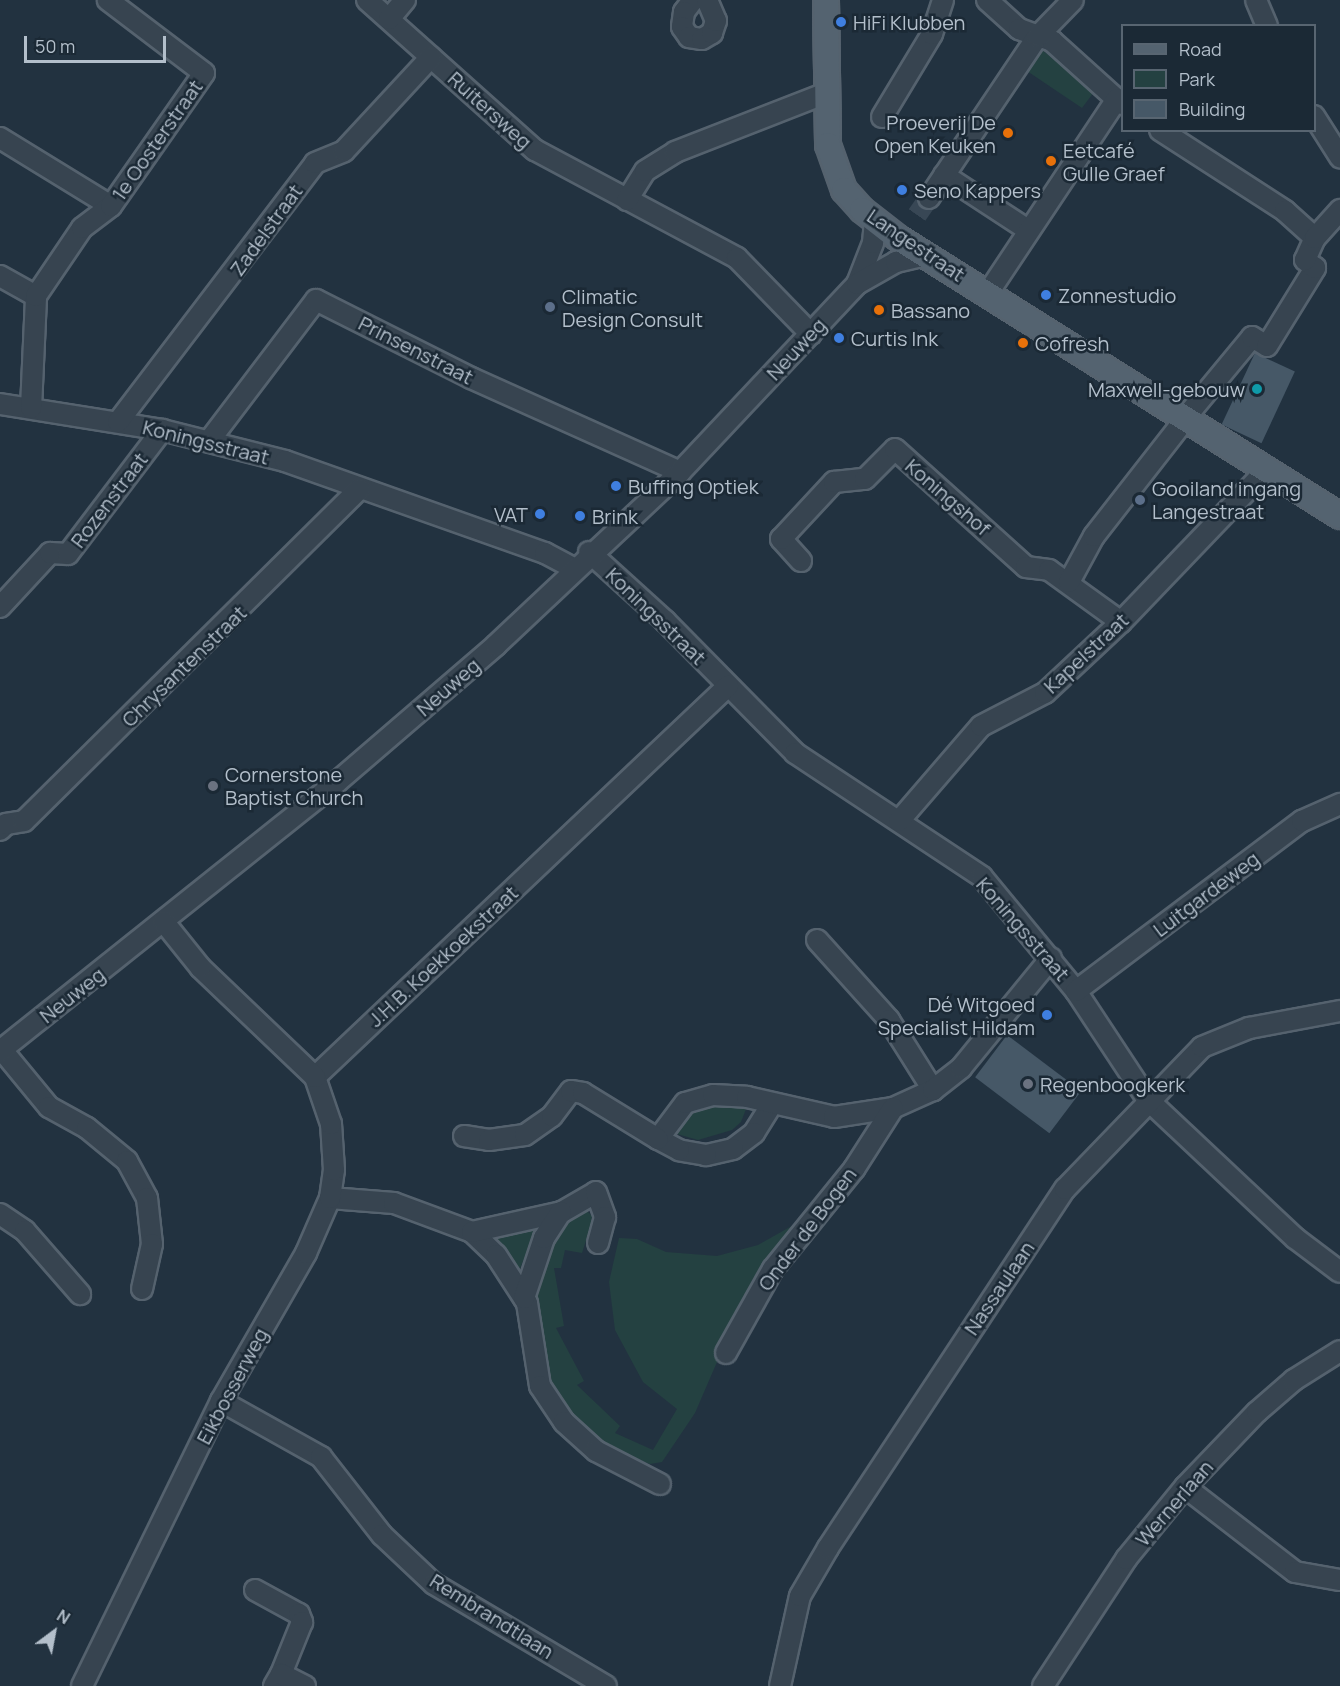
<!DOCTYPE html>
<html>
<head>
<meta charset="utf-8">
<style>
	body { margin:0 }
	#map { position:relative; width:1340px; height:1686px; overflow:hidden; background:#223240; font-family:Manrope,sans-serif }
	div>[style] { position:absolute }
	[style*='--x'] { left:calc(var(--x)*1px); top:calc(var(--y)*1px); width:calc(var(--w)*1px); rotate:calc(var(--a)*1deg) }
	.green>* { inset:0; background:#244141 }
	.building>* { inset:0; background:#465867; transform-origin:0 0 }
	.minor-tunnel>* { height:20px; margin-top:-10px; transform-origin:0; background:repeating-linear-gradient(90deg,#384755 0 20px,transparent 0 30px) }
	.roads { filter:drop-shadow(2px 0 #55626e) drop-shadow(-2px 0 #55626e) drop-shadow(0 2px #55626e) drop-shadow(0 -2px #55626e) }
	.minor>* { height:20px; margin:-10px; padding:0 10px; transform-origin:10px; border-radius:10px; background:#374450 }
	.major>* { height:24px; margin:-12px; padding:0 12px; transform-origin:12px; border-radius:12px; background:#546370 }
	.dots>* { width:16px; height:16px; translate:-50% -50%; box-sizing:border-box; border:3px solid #1b2935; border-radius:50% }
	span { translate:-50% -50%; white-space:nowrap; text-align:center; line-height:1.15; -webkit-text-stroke:5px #1b2935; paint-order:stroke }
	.poi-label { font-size:20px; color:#b3bfcb }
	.left { translate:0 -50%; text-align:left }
	.right { translate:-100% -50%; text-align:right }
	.street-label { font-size:20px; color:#b3bfcb }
	.legend { position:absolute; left:1121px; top:24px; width:195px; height:108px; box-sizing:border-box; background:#1b2935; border:2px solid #586571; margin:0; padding:8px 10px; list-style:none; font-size:18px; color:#b3bfcb }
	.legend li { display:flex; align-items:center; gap:12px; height:30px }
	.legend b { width:30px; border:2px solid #586571 }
	.north { position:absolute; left:24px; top:1602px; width:60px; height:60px; -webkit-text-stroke:4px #1b2935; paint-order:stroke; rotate:32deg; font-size:16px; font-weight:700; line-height:24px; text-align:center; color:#b3bfcb }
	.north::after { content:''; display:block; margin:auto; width:21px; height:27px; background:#b3bfcb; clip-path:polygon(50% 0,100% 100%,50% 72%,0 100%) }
	.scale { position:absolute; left:24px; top:36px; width:142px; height:27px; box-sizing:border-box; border:3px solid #b3bfcb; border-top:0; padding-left:8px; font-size:18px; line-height:21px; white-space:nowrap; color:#b3bfcb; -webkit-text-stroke:4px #1b2935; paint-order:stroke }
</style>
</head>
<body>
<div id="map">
	<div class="green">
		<i style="clip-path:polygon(1041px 49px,1094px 92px,1082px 108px,1024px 69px)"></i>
		<i style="clip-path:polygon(722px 1103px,748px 1104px,741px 1122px,732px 1130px,698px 1140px,677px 1134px,671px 1128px,692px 1111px)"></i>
		<i style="clip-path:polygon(584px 1208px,592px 1216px,591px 1225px,582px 1253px,565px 1250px,561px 1268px,554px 1268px,564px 1326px,556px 1328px,584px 1381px,577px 1385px,620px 1426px,615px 1433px,653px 1450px,677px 1409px,643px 1382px,615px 1330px,609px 1282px,619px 1238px,637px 1239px,666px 1252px,717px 1256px,758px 1245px,797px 1223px,736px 1318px,695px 1413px,662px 1462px,650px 1464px,611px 1449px,578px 1426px,541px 1366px,534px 1289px,544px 1253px,567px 1219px)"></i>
		<i style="clip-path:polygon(548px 1221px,527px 1251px,519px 1271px,495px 1238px)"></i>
	</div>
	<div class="building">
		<i style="left:1255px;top:353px;width:44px;height:79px;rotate:25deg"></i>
		<i style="left:1007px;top:1035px;width:93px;height:53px;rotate:37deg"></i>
	</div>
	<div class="minor-tunnel">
		<i style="--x:917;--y:215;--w:21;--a:-55"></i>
	</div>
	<div class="roads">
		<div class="minor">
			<i style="--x:367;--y:0;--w:225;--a:41.8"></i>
			<i style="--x:535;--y:150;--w:229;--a:28.1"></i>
			<i style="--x:737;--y:258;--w:106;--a:45.8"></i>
			<i style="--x:693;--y:0;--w:15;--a:127"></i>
			<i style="--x:684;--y:12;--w:15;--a:98"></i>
			<i style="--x:682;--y:27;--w:12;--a:55"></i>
			<i style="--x:689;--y:37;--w:13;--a:9"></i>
			<i style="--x:702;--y:39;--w:12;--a:-31"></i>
			<i style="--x:712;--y:33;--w:13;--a:-72"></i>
			<i style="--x:716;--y:21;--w:23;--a:-113"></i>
			<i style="--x:987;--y:0;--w:43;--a:42.2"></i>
			<i style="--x:1019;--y:29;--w:35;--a:20"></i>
			<i style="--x:1052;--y:41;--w:94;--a:42"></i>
			<i style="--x:1256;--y:0;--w:28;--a:67"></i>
			<i style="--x:389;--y:19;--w:25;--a:-50"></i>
			<i style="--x:1314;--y:116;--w:49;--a:57.6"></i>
			<i style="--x:882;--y:117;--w:97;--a:-58.9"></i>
			<i style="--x:932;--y:34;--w:36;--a:-72"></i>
			<i style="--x:1160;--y:130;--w:149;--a:32.9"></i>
			<i style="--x:1285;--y:211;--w:40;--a:42"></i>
			<i style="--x:0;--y:138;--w:130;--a:31.5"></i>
			<i style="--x:944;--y:175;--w:100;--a:33.2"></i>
			<i style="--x:929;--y:198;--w:195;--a:-56.1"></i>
			<i style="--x:1038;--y:36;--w:50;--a:-45.8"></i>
			<i style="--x:627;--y:200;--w:34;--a:-58"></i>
			<i style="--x:645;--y:171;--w:36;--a:-32"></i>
			<i style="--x:675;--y:152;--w:160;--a:-21.3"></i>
			<i style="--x:0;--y:276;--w:41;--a:29.1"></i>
			<i style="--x:857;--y:284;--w:44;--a:-68.7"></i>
			<i style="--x:873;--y:243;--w:21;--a:-85"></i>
			<i style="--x:988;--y:293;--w:233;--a:-56.4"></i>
			<i style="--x:0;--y:404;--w:164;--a:9.1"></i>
			<i style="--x:162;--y:430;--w:127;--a:14.1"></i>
			<i style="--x:285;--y:461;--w:276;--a:19.5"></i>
			<i style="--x:545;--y:553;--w:32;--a:28"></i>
			<i style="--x:31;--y:408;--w:112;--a:-87.4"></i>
			<i style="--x:36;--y:296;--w:82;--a:-55.9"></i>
			<i style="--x:82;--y:228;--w:36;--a:-37"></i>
			<i style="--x:111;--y:206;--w:162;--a:-55"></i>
			<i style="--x:204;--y:73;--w:121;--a:-142.8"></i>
			<i style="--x:1190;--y:412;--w:97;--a:-50.4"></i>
			<i style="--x:1252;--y:337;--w:17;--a:31"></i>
			<i style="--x:1267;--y:346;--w:92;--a:-58.4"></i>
			<i style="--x:1315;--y:268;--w:13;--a:-141"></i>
			<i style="--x:1305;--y:260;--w:24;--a:-66"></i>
			<i style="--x:1315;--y:238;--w:38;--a:-48"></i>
			<i style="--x:118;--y:422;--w:325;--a:-52.7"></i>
			<i style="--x:315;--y:163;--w:31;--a:-22"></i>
			<i style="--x:344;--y:151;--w:128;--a:-47.2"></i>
			<i style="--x:209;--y:441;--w:177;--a:-52.8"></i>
			<i style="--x:316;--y:300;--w:174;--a:26.7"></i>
			<i style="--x:471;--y:378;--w:229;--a:24.2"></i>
			<i style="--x:589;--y:552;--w:103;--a:42.2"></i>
			<i style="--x:665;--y:621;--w:185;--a:45.4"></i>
			<i style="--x:795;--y:753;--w:224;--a:33.5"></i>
			<i style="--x:982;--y:877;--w:148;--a:50.5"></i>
			<i style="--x:1076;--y:991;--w:131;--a:56.6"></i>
			<i style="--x:1148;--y:1100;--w:202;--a:43.2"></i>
			<i style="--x:1295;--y:1238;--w:56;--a:37.1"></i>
			<i style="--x:801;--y:561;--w:30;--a:-132"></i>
			<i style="--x:781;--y:539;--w:78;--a:-47.1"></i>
			<i style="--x:834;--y:482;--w:31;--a:-6"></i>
			<i style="--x:865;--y:479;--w:42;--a:-45"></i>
			<i style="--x:895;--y:449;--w:176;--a:42"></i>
			<i style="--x:1026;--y:567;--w:23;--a:7"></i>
			<i style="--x:1049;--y:570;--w:89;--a:35.8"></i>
			<i style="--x:1069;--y:582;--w:52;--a:-61.5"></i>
			<i style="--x:1094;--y:536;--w:146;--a:-52"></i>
			<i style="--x:0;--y:607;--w:74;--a:-47.2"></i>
			<i style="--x:50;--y:553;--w:18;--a:3"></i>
			<i style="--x:68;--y:554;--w:156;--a:-52.8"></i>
			<i style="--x:899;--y:821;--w:125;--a:-49.2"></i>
			<i style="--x:981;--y:726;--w:72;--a:-27.3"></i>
			<i style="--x:1045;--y:693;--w:104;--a:-43.1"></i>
			<i style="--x:1121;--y:622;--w:208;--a:-46.2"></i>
			<i style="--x:0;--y:830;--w:8;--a:-45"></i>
			<i style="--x:6;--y:824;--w:18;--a:-9"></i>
			<i style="--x:24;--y:821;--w:472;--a:-44.7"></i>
			<i style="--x:817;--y:940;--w:108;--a:48"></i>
			<i style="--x:889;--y:1020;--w:83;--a:57.8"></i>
			<i style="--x:1076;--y:991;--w:283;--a:-37"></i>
			<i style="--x:1302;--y:821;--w:42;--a:-24.1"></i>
			<i style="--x:2;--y:1050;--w:74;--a:50.5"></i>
			<i style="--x:49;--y:1107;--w:43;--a:28.9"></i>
			<i style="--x:87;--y:1128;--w:52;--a:39.5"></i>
			<i style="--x:127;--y:1161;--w:42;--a:61.6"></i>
			<i style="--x:147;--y:1198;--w:46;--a:83.8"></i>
			<i style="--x:152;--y:1244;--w:46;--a:102.5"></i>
			<i style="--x:0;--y:1051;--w:431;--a:-38.6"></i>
			<i style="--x:337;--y:782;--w:210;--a:-40.7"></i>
			<i style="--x:496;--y:645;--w:253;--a:-43.2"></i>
			<i style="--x:680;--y:472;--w:258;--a:-46.7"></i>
			<i style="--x:857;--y:284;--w:45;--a:-29.4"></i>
			<i style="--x:896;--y:262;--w:32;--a:-13"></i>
			<i style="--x:315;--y:1077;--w:569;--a:-43.43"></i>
			<i style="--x:772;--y:1104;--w:34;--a:122"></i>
			<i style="--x:754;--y:1133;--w:26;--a:143"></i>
			<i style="--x:733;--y:1149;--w:28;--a:167"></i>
			<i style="--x:706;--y:1155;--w:27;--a:-170"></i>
			<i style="--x:679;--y:1150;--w:24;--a:-152"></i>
			<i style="--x:658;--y:1139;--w:45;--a:-53.1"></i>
			<i style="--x:685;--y:1103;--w:29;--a:-16"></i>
			<i style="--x:713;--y:1095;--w:34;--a:3"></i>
			<i style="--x:747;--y:1097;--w:89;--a:12.9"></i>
			<i style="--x:834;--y:1117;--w:60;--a:-8.7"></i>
			<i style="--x:893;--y:1108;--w:44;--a:-24.2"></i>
			<i style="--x:933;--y:1090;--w:36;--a:-38"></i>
			<i style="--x:961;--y:1068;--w:142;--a:-50.7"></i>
			<i style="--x:464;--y:1136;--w:25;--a:9"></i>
			<i style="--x:489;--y:1140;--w:36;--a:-8"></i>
			<i style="--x:525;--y:1135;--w:33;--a:-35"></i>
			<i style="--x:552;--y:1116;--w:31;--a:-53"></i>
			<i style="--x:571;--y:1091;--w:12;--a:9"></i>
			<i style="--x:583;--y:1093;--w:88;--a:31.5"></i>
			<i style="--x:330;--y:1198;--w:64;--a:4.5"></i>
			<i style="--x:394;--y:1203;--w:83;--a:20.4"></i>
			<i style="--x:472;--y:1232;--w:33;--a:44"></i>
			<i style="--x:496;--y:1255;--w:57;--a:57.1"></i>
			<i style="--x:527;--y:1303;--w:84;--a:81.1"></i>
			<i style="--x:540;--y:1386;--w:43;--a:56.3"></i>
			<i style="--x:564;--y:1422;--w:43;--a:42.2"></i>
			<i style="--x:596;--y:1451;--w:72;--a:27.3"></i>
			<i style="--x:0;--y:1214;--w:30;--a:34"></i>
			<i style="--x:25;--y:1231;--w:84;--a:48.9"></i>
			<i style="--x:472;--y:1232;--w:92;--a:-12.5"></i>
			<i style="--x:562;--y:1212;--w:39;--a:-30"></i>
			<i style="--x:596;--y:1192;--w:27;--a:70"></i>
			<i style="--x:605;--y:1217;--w:27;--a:105"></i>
			<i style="--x:524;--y:1298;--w:63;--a:-71.6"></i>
			<i style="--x:544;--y:1238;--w:31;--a:-57"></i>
			<i style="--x:726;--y:1353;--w:96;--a:-60.8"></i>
			<i style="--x:773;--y:1269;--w:129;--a:-51"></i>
			<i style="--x:854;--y:1169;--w:72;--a:-57.4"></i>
			<i style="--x:221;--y:1401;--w:115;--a:29.2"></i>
			<i style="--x:321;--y:1457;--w:99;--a:52"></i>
			<i style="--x:382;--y:1535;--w:71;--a:43.3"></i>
			<i style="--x:434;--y:1584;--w:200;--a:30.7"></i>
			<i style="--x:1185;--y:1487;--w:139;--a:37.7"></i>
			<i style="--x:1295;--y:1572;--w:46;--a:10.1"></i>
			<i style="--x:255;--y:1590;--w:50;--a:28.6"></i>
			<i style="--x:299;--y:1614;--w:9;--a:69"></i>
			<i style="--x:302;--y:1622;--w:56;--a:112"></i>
			<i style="--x:82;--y:1686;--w:317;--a:-64"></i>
			<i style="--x:221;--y:1401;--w:171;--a:-60.1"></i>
			<i style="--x:306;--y:1253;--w:60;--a:-66.4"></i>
			<i style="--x:330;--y:1198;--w:28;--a:-82"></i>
			<i style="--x:334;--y:1170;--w:46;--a:-93.7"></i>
			<i style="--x:331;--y:1124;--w:50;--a:-108.8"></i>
			<i style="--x:315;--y:1077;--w:159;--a:-136.3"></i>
			<i style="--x:200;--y:967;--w:58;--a:-128.7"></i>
			<i style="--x:274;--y:1686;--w:14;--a:-60"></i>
			<i style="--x:281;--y:1674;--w:27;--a:27"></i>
			<i style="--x:780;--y:1686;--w:92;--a:-77.5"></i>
			<i style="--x:800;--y:1596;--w:56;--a:-59.7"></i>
			<i style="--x:828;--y:1548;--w:430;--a:-56.6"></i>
			<i style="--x:1065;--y:1189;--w:197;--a:-46"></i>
			<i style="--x:1202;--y:1047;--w:51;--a:-22"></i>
			<i style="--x:1249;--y:1028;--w:93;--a:-10.6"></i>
			<i style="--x:1043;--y:1686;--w:152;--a:-56.8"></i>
			<i style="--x:1126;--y:1559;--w:93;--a:-50.7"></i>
			<i style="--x:1185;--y:1487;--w:104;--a:-46.2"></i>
			<i style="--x:1257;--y:1412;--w:49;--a:-40.9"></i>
			<i style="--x:1294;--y:1380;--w:54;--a:-32.2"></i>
		</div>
		<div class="major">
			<i style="--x:826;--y:0;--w:145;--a:89.2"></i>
			<i style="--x:828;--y:145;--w:48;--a:70.4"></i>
			<i style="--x:844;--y:190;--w:27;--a:48"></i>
			<i style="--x:862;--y:210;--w:46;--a:37.9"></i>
			<i style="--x:898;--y:238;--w:522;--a:32.17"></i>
		</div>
	</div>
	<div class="dots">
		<i style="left:841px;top:22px;background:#3f7fe0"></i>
		<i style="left:1008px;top:133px;background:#e8710a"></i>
		<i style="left:1051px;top:161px;background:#e8710a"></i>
		<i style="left:902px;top:190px;background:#3f7fe0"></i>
		<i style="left:1046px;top:295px;background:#3f7fe0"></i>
		<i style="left:550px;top:307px;background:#5c6f8a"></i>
		<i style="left:879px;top:310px;background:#e8710a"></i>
		<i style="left:839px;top:338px;background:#3f7fe0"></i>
		<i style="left:1023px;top:343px;background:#e8710a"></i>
		<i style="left:1257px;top:389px;background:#0f9aa8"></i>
		<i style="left:616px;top:486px;background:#3f7fe0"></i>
		<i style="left:1140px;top:500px;background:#5c6f8a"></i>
		<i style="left:540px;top:514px;background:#3f7fe0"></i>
		<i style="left:580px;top:516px;background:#3f7fe0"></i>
		<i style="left:213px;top:786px;background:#6b7280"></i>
		<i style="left:1047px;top:1015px;background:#3f7fe0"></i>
		<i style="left:1028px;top:1084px;background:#6b7280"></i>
	</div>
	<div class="poi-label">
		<span class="left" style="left:853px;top:22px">HiFi Klubben</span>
		<span class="right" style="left:996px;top:134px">Proeverij De<br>Open Keuken</span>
		<span class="left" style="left:1063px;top:162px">Eetcafé<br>Gulle Graef</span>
		<span class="left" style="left:914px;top:190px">Seno Kappers</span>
		<span class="left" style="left:1058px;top:295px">Zonnestudio</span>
		<span class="left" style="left:562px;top:308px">Climatic<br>Design Consult</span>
		<span class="left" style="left:891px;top:310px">Bassano</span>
		<span class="left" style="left:851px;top:338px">Curtis Ink</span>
		<span class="left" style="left:1035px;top:343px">Cofresh</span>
		<span class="right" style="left:1245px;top:389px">Maxwell-gebouw</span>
		<span class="left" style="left:628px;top:486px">Buffing Optiek</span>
		<span class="left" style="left:1152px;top:500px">Gooiland ingang<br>Langestraat</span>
		<span class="right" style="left:528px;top:514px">VAT</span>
		<span class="left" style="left:592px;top:516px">Brink</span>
		<span class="left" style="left:225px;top:786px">Cornerstone<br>Baptist Church</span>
		<span class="right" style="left:1035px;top:1016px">Dé Witgoed<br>Specialist Hildam</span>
		<span class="left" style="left:1040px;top:1084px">Regenboogkerk</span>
	</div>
	<div class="street-label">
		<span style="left:490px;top:110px;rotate:42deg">Ruitersweg</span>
		<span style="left:157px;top:140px;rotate:-55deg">1e Oosterstraat</span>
		<span style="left:266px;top:230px;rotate:-54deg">Zadelstraat</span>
		<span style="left:916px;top:245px;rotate:34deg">Langestraat</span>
		<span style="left:796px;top:349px;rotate:-47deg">Neuweg</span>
		<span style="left:416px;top:350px;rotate:27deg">Prinsenstraat</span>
		<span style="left:206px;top:442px;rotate:14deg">Koningsstraat</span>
		<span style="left:948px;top:497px;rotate:41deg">Koningshof</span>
		<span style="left:109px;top:500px;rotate:-53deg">Rozenstraat</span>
		<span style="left:656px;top:616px;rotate:44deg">Koningsstraat</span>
		<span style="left:1086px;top:653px;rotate:-43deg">Kapelstraat</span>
		<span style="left:184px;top:666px;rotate:-44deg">Chrysantenstraat</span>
		<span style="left:448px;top:687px;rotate:-41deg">Neuweg</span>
		<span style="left:1206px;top:894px;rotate:-37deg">Luitgardeweg</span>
		<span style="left:1023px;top:929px;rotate:49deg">Koningsstraat</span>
		<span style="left:443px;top:956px;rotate:-43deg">J.H.B. Koekkoekstraat</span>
		<span style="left:72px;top:995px;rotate:-38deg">Neuweg</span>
		<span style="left:807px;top:1229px;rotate:-53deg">Onder de Bogen</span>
		<span style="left:999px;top:1288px;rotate:-56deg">Nassaulaan</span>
		<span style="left:232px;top:1386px;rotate:-62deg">Eikbosserweg</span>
		<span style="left:1174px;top:1503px;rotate:-49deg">Wernerlaan</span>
		<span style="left:492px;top:1616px;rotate:32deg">Rembrandtlaan</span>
	</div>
	<ul class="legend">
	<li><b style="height:8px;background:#546370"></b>Road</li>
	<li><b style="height:16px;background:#244141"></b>Park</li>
	<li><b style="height:16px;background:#465867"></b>Building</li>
	</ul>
	<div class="north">N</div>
	<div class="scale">50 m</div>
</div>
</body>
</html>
